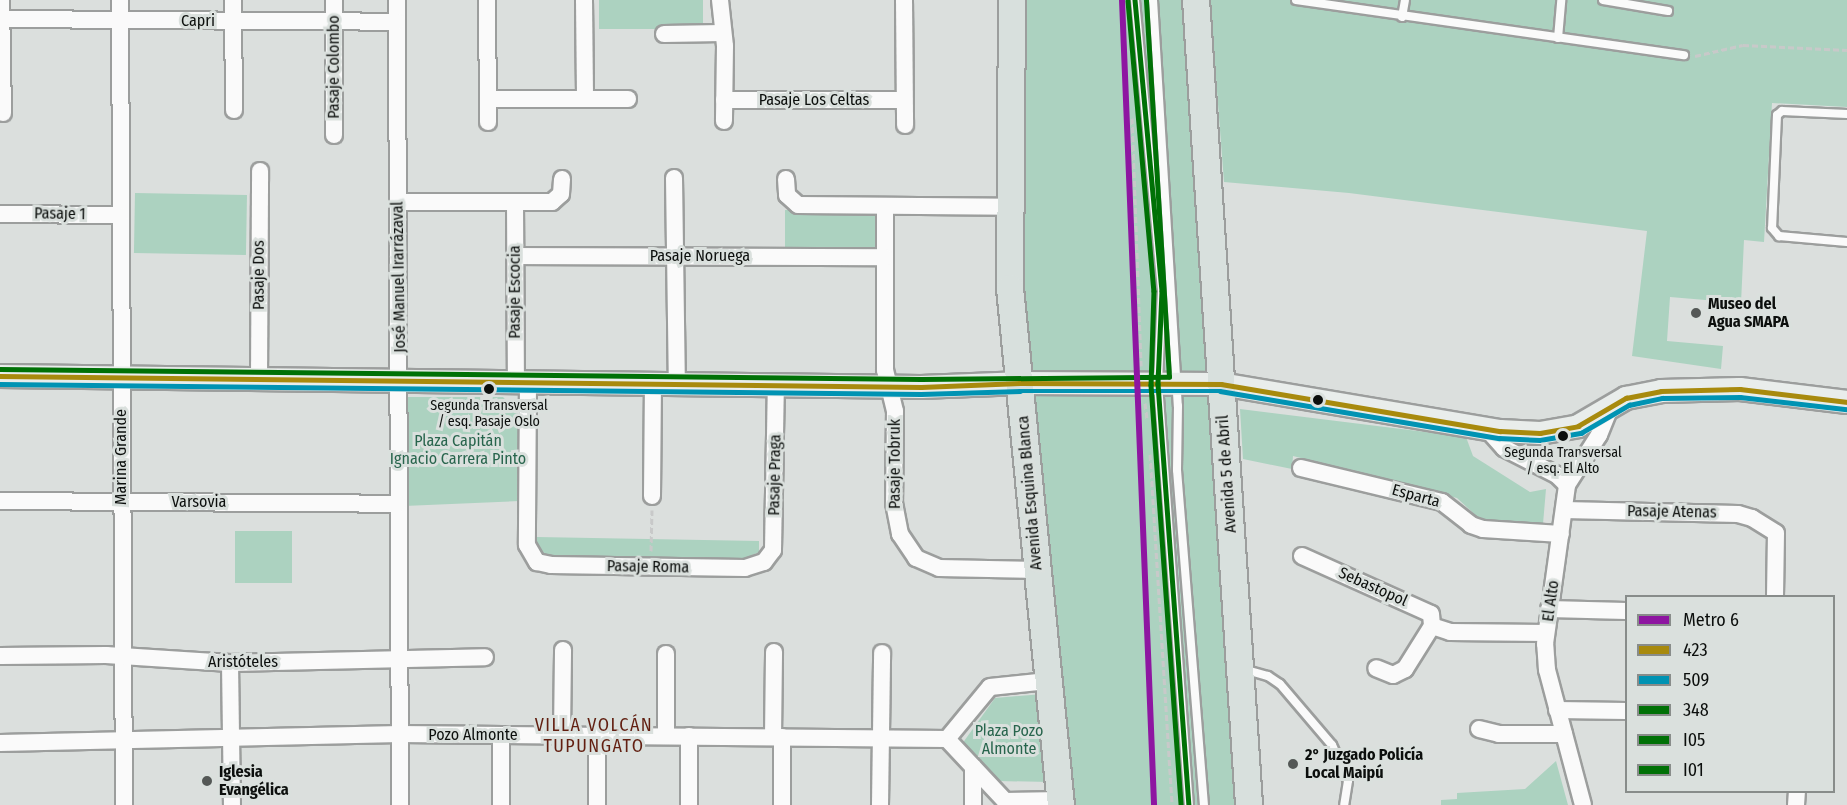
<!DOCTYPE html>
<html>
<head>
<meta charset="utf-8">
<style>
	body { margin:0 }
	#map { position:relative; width:1847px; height:805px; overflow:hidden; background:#dbdfdd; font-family:"Fira Sans Condensed",sans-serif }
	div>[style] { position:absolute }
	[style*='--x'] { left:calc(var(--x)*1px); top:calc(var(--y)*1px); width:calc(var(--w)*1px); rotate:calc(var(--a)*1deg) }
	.green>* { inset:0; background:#acd2c0; transform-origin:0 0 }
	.path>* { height:3px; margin-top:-1.5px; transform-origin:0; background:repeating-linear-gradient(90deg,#c8c9c9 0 6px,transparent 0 9px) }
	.roads { filter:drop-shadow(2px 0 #9c9e9d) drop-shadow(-2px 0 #9c9e9d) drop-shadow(0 2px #9c9e9d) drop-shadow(0 -2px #9c9e9d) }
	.service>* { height:8px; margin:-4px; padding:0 4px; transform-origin:4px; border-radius:4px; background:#fafafa }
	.minor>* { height:16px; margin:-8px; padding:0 8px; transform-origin:8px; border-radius:8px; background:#fafafa }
	.secondary>* { height:22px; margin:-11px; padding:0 11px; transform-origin:11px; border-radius:11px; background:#e9edeb }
	.primary>* { height:26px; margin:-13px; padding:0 13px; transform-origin:13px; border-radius:13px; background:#d8e0dd }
	.bus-1>* { height:4.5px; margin:-2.25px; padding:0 2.25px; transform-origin:2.25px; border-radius:2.25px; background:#a88a0d }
	.bus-2>* { height:4.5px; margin:-2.25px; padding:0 2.25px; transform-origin:2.25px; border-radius:2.25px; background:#0093b3 }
	.bus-3>* { height:4.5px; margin:-2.25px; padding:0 2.25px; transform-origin:2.25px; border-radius:2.25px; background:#007106 }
	.bus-4>* { height:4.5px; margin:-2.25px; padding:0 2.25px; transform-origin:2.25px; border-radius:2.25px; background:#007106 }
	.bus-5>* { height:4.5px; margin:-2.25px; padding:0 2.25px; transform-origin:2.25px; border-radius:2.25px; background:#007106 }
	.metro-1>* { height:6px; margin:-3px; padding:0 3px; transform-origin:3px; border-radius:3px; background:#8e16a1 }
	.dots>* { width:16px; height:16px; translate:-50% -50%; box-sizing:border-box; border:3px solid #dae0dd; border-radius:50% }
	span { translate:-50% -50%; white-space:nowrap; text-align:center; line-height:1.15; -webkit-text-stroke:6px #dae0dd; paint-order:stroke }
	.bus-label { font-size:14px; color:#0c0f0d }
	.street-label { font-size:16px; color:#0c0f0d }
	.poi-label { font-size:16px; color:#0c0f0d; font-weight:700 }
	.left { translate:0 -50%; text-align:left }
	.park-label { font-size:16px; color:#28654d }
	.neighbourhood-label { font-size:18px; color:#621f11; letter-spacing:1.5px }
	.legend { position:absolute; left:1625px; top:595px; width:210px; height:198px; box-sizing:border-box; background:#dae0dd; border:2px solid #888c8a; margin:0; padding:8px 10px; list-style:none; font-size:18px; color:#0c0f0d }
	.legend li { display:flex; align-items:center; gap:12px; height:30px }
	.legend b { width:30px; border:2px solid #888c8a }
</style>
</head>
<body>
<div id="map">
	<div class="green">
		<i style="left:599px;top:0;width:104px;height:29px"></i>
		<i style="clip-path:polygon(1021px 0,1185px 0,1243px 805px,1071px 805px,1021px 285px)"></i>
		<i style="clip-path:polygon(1210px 0,1847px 0,1847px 107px,1772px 103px,1764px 242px,1744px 240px,1741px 303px,1670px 297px,1667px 341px,1723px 346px,1721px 369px,1632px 356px,1647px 231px,1349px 193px,1224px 182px)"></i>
		<i style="left:135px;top:193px;width:112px;height:60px;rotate:1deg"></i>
		<i style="left:785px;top:210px;width:90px;height:40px"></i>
		<i style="clip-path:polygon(405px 397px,503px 397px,520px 416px,519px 501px,404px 506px)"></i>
		<i style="clip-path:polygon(1240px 409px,1466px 437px,1473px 456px,1530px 492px,1546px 489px,1543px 524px,1484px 523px,1457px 498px,1293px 456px,1292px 469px,1243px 459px)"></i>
		<i style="left:235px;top:531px;width:57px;height:52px"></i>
		<i style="clip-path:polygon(537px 537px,759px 541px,759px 552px,744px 559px,550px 558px,537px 551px)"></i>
		<i style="clip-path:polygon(1043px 694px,1050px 782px,998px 781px,962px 744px,995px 698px)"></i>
		<i style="clip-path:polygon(1556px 761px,1568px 805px,1441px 805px,1441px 800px,1457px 799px,1457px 793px,1525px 789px)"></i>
	</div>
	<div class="path">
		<i style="--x:1695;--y:56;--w:49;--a:-12.9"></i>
		<i style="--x:1743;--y:45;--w:104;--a:2.8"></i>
		<i style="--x:1132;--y:118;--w:248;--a:87.9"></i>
		<i style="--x:1145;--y:403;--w:17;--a:83"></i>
		<i style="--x:1150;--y:454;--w:352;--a:86.4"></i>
		<i style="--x:651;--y:551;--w:41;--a:-88.6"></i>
	</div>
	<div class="roads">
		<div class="service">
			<i style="--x:1135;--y:0;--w:292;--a:84.7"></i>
			<i style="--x:1162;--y:291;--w:93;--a:92.5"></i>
			<i style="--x:1158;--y:384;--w:422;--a:85.8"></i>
			<i style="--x:1153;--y:0;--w:407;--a:86.5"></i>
			<i style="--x:1178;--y:406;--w:64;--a:90.9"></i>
			<i style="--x:1177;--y:470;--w:336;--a:85.4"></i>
			<i style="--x:1296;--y:0;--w:392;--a:8.1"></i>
			<i style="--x:1603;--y:0;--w:66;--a:9.6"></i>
			<i style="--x:1402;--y:17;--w:17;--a:-80"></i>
			<i style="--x:1558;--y:38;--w:38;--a:-85"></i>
			<i style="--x:1847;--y:114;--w:65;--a:-177.4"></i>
			<i style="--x:1782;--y:111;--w:6;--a:141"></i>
			<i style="--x:1777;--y:115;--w:113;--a:92.5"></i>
			<i style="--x:1772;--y:228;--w:11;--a:49"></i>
			<i style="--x:1779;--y:236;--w:68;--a:5"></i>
			<i style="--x:1243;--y:669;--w:26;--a:16"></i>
			<i style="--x:1268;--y:676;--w:14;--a:34"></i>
			<i style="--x:1280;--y:684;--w:80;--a:49.6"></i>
			<i style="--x:1332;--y:745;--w:39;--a:66"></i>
			<i style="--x:1348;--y:781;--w:24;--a:99"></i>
		</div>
		<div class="minor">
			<i style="--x:1;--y:0;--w:113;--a:89"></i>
			<i style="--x:120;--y:0;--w:805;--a:89.72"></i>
			<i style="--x:233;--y:0;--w:110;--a:89.5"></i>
			<i style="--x:334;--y:0;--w:135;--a:90"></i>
			<i style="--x:397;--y:0;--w:805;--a:89.79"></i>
			<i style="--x:487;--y:0;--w:122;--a:89.5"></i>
			<i style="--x:584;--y:0;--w:99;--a:89.4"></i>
			<i style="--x:720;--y:0;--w:46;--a:83.8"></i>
			<i style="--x:725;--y:46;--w:75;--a:90.8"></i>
			<i style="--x:904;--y:0;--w:125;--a:89.5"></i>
			<i style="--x:0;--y:19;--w:397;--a:0.4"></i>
			<i style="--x:664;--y:34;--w:58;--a:-1"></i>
			<i style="--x:488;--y:99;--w:140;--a:0"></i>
			<i style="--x:724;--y:100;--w:180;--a:0"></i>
			<i style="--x:674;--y:178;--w:206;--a:89.2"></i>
			<i style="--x:786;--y:179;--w:16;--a:86"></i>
			<i style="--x:787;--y:195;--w:15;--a:42"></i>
			<i style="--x:798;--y:205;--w:212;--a:0.5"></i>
			<i style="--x:398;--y:202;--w:154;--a:0"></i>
			<i style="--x:552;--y:202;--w:12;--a:-42"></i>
			<i style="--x:561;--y:194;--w:15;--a:-86"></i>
			<i style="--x:515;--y:202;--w:180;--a:89.7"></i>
			<i style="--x:885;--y:206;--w:164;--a:90"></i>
			<i style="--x:885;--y:370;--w:42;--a:76.3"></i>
			<i style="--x:895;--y:411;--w:92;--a:90.6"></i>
			<i style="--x:894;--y:503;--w:32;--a:79"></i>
			<i style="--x:900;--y:534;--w:29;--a:56"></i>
			<i style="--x:916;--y:558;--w:25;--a:23"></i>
			<i style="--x:939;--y:568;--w:99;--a:1.2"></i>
			<i style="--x:0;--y:214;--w:120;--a:0.5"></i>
			<i style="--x:515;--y:256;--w:370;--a:0.2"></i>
			<i style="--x:259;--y:379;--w:208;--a:-89.7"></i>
			<i style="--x:528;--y:383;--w:162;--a:90.4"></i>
			<i style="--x:527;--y:545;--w:20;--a:60"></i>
			<i style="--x:537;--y:562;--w:14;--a:12"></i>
			<i style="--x:551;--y:565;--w:194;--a:0.9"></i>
			<i style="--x:745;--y:568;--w:20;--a:-18"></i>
			<i style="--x:764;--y:562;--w:15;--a:-53"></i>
			<i style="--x:773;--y:550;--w:165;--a:-89"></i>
			<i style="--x:1486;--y:428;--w:27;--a:48"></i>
			<i style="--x:1504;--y:448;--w:59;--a:27"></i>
			<i style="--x:1557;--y:475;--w:14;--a:45"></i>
			<i style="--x:1301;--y:468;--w:145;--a:13.6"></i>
			<i style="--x:1442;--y:502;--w:37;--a:38"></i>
			<i style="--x:1471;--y:525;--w:13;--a:18"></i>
			<i style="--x:1483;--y:529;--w:78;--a:3.7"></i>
			<i style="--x:652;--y:496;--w:112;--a:-89.5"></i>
			<i style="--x:0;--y:501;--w:398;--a:0.4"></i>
			<i style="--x:1564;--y:510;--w:174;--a:1.3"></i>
			<i style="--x:1738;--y:514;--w:15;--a:16"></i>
			<i style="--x:1752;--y:518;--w:28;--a:32"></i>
			<i style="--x:1776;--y:533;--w:63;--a:90.9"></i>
			<i style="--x:1302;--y:556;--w:141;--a:24.2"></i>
			<i style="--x:1431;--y:614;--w:12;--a:85"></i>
			<i style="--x:1432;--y:626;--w:51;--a:122.1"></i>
			<i style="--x:1405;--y:669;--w:13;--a:153"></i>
			<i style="--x:1393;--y:675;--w:18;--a:-158"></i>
			<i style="--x:1549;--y:609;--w:77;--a:1.5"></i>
			<i style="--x:1432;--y:626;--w:19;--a:18"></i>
			<i style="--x:1450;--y:632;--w:96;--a:0.6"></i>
			<i style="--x:0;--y:656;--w:106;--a:-0.5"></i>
			<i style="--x:106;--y:655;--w:124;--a:3.7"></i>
			<i style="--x:230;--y:663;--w:255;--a:-1.3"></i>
			<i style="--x:230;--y:663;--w:142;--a:89.2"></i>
			<i style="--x:1557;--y:710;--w:69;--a:0.8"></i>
			<i style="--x:1479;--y:729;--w:21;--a:14"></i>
			<i style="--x:1499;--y:734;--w:65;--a:0"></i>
			<i style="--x:501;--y:735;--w:70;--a:90"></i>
			<i style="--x:562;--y:735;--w:85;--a:-89.3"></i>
			<i style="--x:666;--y:736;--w:82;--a:-90"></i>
			<i style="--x:773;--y:737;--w:85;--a:-89.3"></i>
			<i style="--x:947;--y:739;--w:67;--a:-50.4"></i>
			<i style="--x:990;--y:687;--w:58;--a:-5.9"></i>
			<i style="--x:0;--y:743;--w:400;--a:-1.3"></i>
			<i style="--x:400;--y:734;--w:547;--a:0.52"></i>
			<i style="--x:947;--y:739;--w:85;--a:46.9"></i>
			<i style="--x:1005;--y:801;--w:56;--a:-1"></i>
			<i style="--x:597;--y:805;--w:69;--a:-90"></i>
			<i style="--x:689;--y:805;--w:69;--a:-90"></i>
			<i style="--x:782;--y:805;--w:68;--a:-90"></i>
			<i style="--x:880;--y:805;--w:152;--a:-89.2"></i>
			<i style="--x:973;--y:805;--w:38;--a:-90"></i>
			<i style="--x:1583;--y:805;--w:140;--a:-104.9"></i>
			<i style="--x:1547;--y:670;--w:26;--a:-94"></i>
			<i style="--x:1545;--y:644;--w:161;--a:-82.1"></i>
			<i style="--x:1567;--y:485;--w:59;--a:-57.4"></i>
			<i style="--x:1599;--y:435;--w:32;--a:-68"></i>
			<i style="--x:1796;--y:805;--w:13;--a:-86"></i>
		</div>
		<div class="secondary">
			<i style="--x:0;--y:376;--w:921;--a:0.68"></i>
			<i style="--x:921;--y:387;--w:99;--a:-2.3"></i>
			<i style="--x:1020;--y:383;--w:201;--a:0.3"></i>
			<i style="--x:1221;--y:384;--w:283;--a:9.6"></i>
			<i style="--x:1500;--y:431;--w:40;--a:2.9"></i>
			<i style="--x:1540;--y:433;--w:39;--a:-10"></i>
			<i style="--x:1578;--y:426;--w:56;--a:-30.3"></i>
			<i style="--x:1626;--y:398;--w:36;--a:-11"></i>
			<i style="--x:1661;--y:391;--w:79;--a:-1.5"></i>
			<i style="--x:1740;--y:389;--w:108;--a:6.9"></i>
		</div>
		<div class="primary">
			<i style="--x:1012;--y:0;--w:288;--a:90.4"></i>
			<i style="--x:1010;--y:288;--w:520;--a:84.37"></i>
			<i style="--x:1196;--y:0;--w:807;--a:86.23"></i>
		</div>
	</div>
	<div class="bus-1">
		<i style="--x:0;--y:376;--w:921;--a:0.68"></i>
		<i style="--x:921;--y:387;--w:99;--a:-2.3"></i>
		<i style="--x:1020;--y:383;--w:201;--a:0.3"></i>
		<i style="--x:1221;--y:384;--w:283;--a:9.6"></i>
		<i style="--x:1500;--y:431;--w:40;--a:2.9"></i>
		<i style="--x:1540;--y:433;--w:39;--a:-10"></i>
		<i style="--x:1578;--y:426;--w:56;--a:-30.3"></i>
		<i style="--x:1626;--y:398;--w:36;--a:-11"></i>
		<i style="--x:1661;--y:391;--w:79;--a:-1.5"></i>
		<i style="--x:1740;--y:389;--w:108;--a:6.9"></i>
	</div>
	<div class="bus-2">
		<i style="--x:0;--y:384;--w:921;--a:0.62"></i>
		<i style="--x:921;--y:394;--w:99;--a:-1.7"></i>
		<i style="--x:1020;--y:391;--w:200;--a:0"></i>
		<i style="--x:1220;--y:391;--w:283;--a:9.6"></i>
		<i style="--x:1499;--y:438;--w:41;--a:2.8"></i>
		<i style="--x:1540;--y:440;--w:42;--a:-9.7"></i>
		<i style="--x:1581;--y:433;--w:56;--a:-30.3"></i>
		<i style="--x:1629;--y:405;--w:34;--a:-12"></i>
		<i style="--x:1662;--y:398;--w:78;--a:-0.7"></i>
		<i style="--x:1740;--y:397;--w:107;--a:6.5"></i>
	</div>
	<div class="bus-3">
		<i style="--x:0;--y:369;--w:921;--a:0.62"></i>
		<i style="--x:921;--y:379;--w:248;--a:-0.5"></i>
		<i style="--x:1169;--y:377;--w:378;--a:-93.5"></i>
	</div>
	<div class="bus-4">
		<i style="--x:1135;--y:0;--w:292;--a:84.7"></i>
		<i style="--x:1162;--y:291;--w:93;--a:92.5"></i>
		<i style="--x:1158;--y:384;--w:422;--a:85.8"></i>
	</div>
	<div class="bus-5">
		<i style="--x:1128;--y:1;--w:291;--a:84.9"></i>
		<i style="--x:1154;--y:291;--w:94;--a:91.8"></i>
		<i style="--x:1151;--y:385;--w:421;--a:85.9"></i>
	</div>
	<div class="metro-1">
		<i style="--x:1122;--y:0;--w:806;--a:87.72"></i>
	</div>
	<div class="dots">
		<i style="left:1696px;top:313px;background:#545856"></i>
		<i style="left:489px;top:389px;background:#0c0f0d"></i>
		<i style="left:1318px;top:400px;background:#0c0f0d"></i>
		<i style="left:1563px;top:436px;background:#0c0f0d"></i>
		<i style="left:1293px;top:764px;background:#545856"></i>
		<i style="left:207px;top:781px;background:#545856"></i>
	</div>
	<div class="bus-label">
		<span style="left:489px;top:414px">Segunda Transversal<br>/ esq. Pasaje Oslo</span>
		<span style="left:1563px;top:461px">Segunda Transversal<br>/ esq. El Alto</span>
	</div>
	<div class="street-label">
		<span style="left:198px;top:21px">Capri</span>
		<span style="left:334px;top:67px;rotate:-90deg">Pasaje Colombo</span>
		<span style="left:814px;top:100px">Pasaje Los Celtas</span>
		<span style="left:60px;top:214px;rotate:1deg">Pasaje 1</span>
		<span style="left:700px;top:256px">Pasaje Noruega</span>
		<span style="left:259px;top:275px;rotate:-90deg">Pasaje Dos</span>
		<span style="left:399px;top:277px;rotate:-91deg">José Manuel Irarrázaval</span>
		<span style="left:515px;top:292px;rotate:-90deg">Pasaje Escocia</span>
		<span style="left:121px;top:457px;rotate:-90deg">Marina Grande</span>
		<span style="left:895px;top:464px;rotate:-90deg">Pasaje Tobruk</span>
		<span style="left:1227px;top:474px;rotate:-94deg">Avenida 5 de Abril</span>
		<span style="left:775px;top:475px;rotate:-89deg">Pasaje Praga</span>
		<span style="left:1030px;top:493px;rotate:-95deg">Avenida Esquina Blanca</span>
		<span style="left:1416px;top:496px;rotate:15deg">Esparta</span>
		<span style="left:199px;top:502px">Varsovia</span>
		<span style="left:1672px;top:512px;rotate:1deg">Pasaje Atenas</span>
		<span style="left:648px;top:567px;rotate:1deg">Pasaje Roma</span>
		<span style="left:1373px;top:587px;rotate:24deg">Sebastopol</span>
		<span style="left:1551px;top:601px;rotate:-82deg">El Alto</span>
		<span style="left:243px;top:662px">Aristóteles</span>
		<span style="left:473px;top:735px">Pozo Almonte</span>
	</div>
	<div class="poi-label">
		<span class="left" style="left:1708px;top:313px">Museo del<br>Agua SMAPA</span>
		<span class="left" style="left:1305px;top:764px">2° Juzgado Policía<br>Local Maipú</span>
		<span class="left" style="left:219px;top:781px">Iglesia<br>Evangélica</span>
	</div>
	<div class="park-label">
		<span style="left:458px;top:450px">Plaza Capitán<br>Ignacio Carrera Pinto</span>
		<span style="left:1009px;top:740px">Plaza Pozo<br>Almonte</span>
	</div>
	<div class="neighbourhood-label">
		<span style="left:594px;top:736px">VILLA VOLCÁN<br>TUPUNGATO</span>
	</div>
	<ul class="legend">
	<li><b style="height:8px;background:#8e16a1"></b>Metro 6</li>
	<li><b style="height:8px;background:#a88a0d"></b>423</li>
	<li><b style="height:8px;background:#0093b3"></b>509</li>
	<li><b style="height:8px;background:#007106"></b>348</li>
	<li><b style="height:8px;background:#007106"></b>I05</li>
	<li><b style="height:8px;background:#007106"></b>I01</li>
	</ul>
</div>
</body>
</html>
